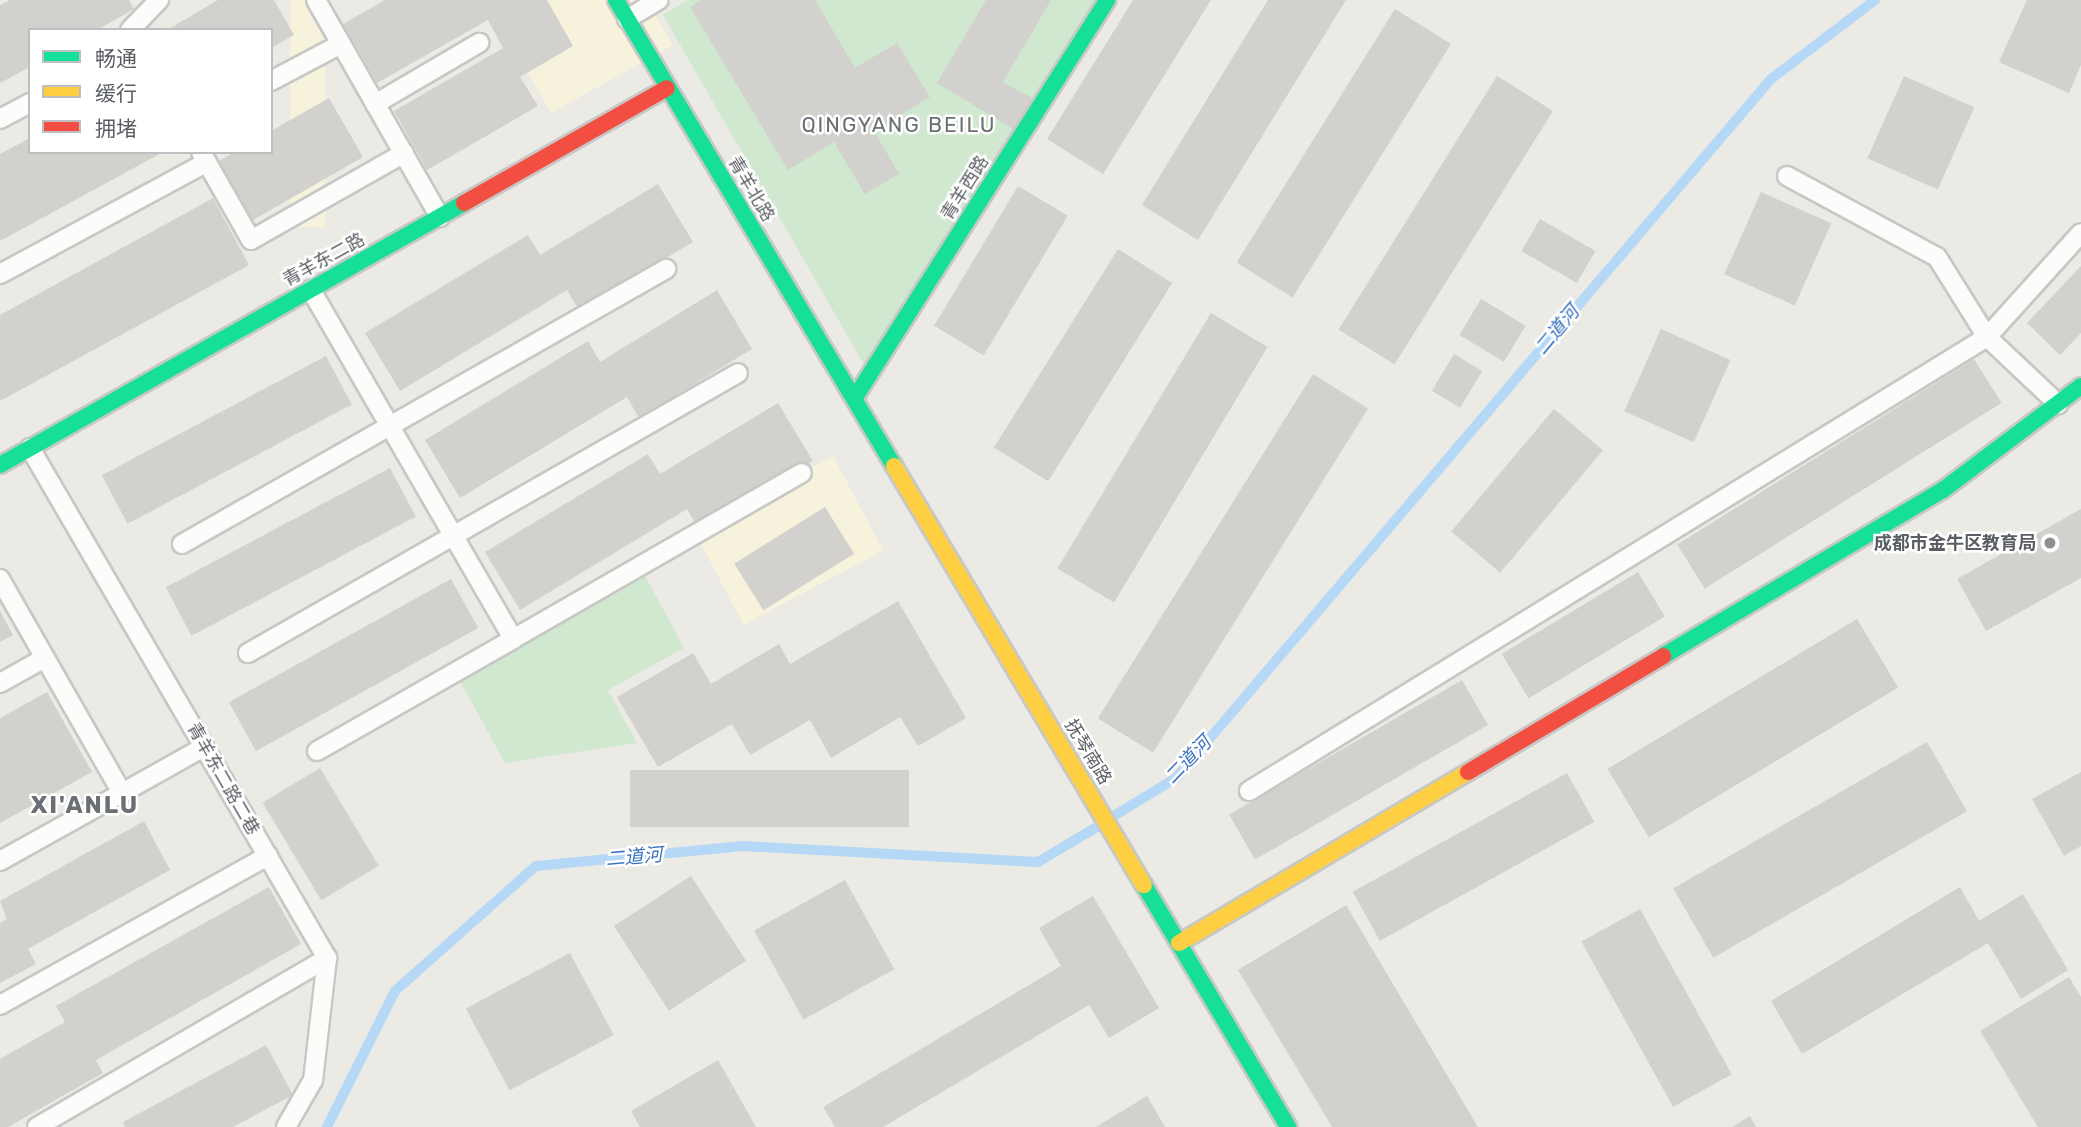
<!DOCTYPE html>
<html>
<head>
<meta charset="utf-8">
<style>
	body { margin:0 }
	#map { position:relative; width:2081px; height:1127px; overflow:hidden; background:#ebeae4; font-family:Rubik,"Noto Sans SC",sans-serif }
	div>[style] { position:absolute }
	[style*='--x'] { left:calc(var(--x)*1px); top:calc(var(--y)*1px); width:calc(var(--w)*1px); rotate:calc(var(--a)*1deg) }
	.commercial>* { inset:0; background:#f6f2dc; transform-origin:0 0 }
	.green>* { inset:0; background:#d1e8d0 }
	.stream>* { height:10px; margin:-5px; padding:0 5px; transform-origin:5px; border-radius:5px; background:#b6d8f7 }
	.building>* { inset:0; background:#d2d1cd; transform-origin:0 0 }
	.roads { filter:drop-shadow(2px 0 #c7c8c6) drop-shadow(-2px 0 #c7c8c6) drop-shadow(0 2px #c7c8c6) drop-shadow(0 -2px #c7c8c6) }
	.lane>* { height:18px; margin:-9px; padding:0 9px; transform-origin:9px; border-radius:9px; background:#fcfcfb }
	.fast>* { height:16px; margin:-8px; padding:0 8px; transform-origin:8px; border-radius:8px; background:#16e098 }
	.slow>* { height:16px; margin:-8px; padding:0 8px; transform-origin:8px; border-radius:8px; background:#ffcf43 }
	.jam>* { height:16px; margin:-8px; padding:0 8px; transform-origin:8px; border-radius:8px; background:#f24e42 }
	.dots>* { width:19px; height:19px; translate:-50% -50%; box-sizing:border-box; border:4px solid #fff; border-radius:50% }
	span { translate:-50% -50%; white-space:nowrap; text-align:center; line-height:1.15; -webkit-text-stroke:5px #fff; paint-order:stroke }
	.street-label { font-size:18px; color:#5a5e63 }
	.poi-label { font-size:18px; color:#5a5e63; font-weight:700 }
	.right { translate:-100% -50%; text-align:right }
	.water-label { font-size:19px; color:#3b74c0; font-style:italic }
	.quarter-label { font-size:21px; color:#6b7075; letter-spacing:2px }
	.district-label { font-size:24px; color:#6b7075; font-weight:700; letter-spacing:2px }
	.legend { position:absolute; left:28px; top:28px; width:245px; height:126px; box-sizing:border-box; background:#fff; border:2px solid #bdbfc1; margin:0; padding:9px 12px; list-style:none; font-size:21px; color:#5a5e63 }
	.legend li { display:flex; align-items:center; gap:14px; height:35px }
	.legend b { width:35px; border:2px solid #bdbfc1 }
</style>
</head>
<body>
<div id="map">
	<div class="commercial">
		<i style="left:290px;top:0;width:35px;height:227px"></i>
		<i style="clip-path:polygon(486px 0,646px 0,673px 45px,551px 113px)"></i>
		<i style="left:833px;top:456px;width:107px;height:158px;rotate:62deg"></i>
	</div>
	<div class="green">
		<i style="clip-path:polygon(688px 0,1098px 0,866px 368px,663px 15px)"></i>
		<i style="clip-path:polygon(643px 572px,684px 648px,608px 690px,637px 743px,505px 763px,456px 674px)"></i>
	</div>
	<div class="stream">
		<i style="--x:1112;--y:817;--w:75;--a:-31.4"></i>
		<i style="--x:1176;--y:778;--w:918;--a:-49.6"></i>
		<i style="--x:1771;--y:79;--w:131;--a:-37.2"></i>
		<i style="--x:327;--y:1127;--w:152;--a:-63.4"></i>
		<i style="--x:395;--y:991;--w:188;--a:-41.6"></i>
		<i style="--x:536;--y:866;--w:208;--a:-5.5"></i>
		<i style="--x:743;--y:846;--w:295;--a:3.1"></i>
		<i style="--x:1038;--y:862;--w:72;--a:-30.8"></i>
	</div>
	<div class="building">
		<i style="clip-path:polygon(10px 0,129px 0,134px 9px,97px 30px,30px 30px,30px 67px,0 83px,0 5px)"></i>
		<i style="clip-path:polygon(218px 0,274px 0,294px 35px,271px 48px,271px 30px,167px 30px)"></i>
		<i style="clip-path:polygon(385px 0,547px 0,573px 46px,520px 77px,538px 106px,427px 170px,394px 111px,503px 48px,488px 20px,377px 83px,343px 24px)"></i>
		<i style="clip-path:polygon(701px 0,815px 0,855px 68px,897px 43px,930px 97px,874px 131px,899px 174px,865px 194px,834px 142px,788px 170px,690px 7px)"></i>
		<i style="clip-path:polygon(986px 0,1051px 0,1003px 82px,1034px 99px,1015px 130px,937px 83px)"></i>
		<i style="clip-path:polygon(1133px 0,1211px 0,1103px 174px,1047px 139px)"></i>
		<i style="clip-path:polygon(1268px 0,1346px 0,1198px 240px,1142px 205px)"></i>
		<i style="clip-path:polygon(2027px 0,2081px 0,2081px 65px,2069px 93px,1999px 62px)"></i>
		<i style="left:1395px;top:9px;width:66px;height:299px;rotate:32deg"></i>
		<i style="left:1497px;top:76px;width:66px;height:299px;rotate:32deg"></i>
		<i style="left:1904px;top:76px;width:77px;height:90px;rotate:24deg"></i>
		<i style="clip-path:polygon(329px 98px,363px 157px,253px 220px,219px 161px,234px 152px,271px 152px,271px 131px)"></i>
		<i style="clip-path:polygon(30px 138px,30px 152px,163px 152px,0 241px,0 154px)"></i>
		<i style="clip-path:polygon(658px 184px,693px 242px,579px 310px,567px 290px,400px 391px,365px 333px,528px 235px,540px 255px)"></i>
		<i style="left:1018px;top:186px;width:58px;height:163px;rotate:31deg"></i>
		<i style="left:1761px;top:192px;width:77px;height:90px;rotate:24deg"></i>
		<i style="clip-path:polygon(213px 198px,249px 265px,0 401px,0 315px)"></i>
		<i style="left:1540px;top:219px;width:64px;height:37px;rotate:30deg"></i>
		<i style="left:1118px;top:249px;width:64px;height:234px;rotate:32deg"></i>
		<i style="clip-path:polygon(2081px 266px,2081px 333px,2060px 355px,2027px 323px)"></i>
		<i style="clip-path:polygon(717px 290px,752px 349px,639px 418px,627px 397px,460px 498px,425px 440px,588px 341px,600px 362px)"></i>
		<i style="left:1481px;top:299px;width:52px;height:42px;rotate:31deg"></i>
		<i style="left:1211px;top:313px;width:66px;height:298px;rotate:31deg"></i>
		<i style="left:1661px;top:329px;width:76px;height:90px;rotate:24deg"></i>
		<i style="left:1454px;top:354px;width:33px;height:43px;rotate:31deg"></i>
		<i style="left:326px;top:356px;width:55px;height:254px;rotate:62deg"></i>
		<i style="left:1974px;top:359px;width:52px;height:350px;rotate:58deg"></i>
		<i style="left:1313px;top:374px;width:65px;height:406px;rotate:32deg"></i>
		<i style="clip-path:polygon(778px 403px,813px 461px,699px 530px,687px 509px,520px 610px,485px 552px,648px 454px,660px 474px)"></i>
		<i style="left:1554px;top:409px;width:64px;height:160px;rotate:40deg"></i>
		<i style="left:390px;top:468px;width:55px;height:254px;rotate:62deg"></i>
		<i style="left:825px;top:507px;width:55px;height:107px;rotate:58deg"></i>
		<i style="clip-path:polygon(2081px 509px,2081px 578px,1986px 631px,1957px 579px)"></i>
		<i style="left:1638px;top:572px;width:52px;height:159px;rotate:59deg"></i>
		<i style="left:451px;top:579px;width:56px;height:254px;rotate:61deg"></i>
		<i style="clip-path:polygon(898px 601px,966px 718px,918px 746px,900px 717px,831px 758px,810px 720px,750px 755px,732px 724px,658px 767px,617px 697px,693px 653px,711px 684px,779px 644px,790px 664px)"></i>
		<i style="clip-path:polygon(0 611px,13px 635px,0 642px)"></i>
		<i style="left:1857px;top:619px;width:80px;height:291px;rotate:59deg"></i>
		<i style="left:1462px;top:680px;width:52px;height:269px;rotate:60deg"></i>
		<i style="clip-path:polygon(47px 692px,92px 772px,0 823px,0 718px)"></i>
		<i style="left:1927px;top:742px;width:80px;height:293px;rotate:60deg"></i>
		<i style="left:320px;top:768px;width:114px;height:67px;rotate:59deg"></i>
		<i style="left:630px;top:770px;width:279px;height:57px"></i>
		<i style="clip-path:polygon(2081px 772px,2081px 846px,2064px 856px,2032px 799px)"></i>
		<i style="left:1567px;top:773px;width:56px;height:245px;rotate:61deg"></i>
		<i style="clip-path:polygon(144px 821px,170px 870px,28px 949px,36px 964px,0 983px,0 923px,7px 919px,0 901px)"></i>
		<i style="left:691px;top:876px;width:101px;height:92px;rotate:57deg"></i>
		<i style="left:845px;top:880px;width:102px;height:104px;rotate:61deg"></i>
		<i style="clip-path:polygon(269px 887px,301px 944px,96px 1060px,103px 1073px,8px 1127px,0 1127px,0 1059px,65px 1022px,56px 1006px)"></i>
		<i style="clip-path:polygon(1960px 887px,1979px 921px,2023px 894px,2068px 970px,2021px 999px,1988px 943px,1802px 1054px,1771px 1001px)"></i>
		<i style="clip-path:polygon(1093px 896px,1159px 1008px,1109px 1038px,1089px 1005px,883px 1127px,835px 1127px,823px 1107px,1061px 966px,1039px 928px)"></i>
		<i style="clip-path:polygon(1346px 905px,1478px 1127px,1332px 1127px,1238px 970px)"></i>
		<i style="left:1640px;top:909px;width:189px;height:67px;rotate:61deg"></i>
		<i style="left:570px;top:953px;width:93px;height:118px;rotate:62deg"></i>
		<i style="clip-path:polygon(2069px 977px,2081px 997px,2081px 1127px,2038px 1127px,1980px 1031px)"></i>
		<i style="clip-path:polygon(266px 1045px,293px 1095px,233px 1127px,125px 1127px,123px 1122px)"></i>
		<i style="clip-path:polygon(718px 1060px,756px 1127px,640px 1127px,631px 1111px)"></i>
		<i style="clip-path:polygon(1147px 1096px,1165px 1127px,1096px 1127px)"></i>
		<i style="clip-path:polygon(1750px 1116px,1756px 1127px,1732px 1127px)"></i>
	</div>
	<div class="roads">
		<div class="lane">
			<i style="--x:316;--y:0;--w:250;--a:60.3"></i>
			<i style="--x:627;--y:19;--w:37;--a:-31"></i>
			<i style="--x:130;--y:30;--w:42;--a:-46"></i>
			<i style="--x:271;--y:81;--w:79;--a:-27.9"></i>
			<i style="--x:375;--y:104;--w:121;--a:-30.4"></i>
			<i style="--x:0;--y:119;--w:34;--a:-28"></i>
			<i style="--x:201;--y:152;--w:101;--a:60.4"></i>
			<i style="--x:251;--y:240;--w:176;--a:-29.6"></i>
			<i style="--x:1787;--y:176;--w:170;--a:28.4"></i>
			<i style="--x:1937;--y:257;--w:94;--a:58"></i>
			<i style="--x:1987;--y:337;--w:98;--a:43.3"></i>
			<i style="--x:0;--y:274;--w:235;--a:-28.4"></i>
			<i style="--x:311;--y:290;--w:403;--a:59.9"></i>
			<i style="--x:513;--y:639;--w:333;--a:-29.9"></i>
			<i style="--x:30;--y:448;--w:590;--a:59.79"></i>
			<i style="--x:327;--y:958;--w:123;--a:96.5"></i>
			<i style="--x:313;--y:1080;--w:54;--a:119.9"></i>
			<i style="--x:182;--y:544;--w:557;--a:-29.6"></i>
			<i style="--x:0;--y:579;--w:246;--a:60.3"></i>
			<i style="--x:122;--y:793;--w:140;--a:150.9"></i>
			<i style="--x:248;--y:653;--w:564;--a:-29.74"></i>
			<i style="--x:0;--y:683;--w:51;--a:-29.1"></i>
			<i style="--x:317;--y:751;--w:226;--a:-29.7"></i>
			<i style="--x:1249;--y:791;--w:866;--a:-31.6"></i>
			<i style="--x:1987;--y:337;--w:140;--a:-47.9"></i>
			<i style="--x:122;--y:793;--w:94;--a:-29.3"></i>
			<i style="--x:0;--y:1005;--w:307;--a:-29.1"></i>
			<i style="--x:37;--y:1127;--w:336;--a:-30.2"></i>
		</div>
		<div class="fast">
			<i style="--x:616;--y:0;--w:543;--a:59.18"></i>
			<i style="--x:856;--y:396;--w:469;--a:-57.6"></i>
			<i style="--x:0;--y:465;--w:533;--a:-29.45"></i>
			<i style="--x:1663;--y:656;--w:326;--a:-30.7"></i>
			<i style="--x:1943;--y:490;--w:173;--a:-37"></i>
			<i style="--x:1144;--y:885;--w:282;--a:59.2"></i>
		</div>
		<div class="slow">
			<i style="--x:894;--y:466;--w:488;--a:59.2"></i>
			<i style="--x:1179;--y:943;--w:336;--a:-30.6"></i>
		</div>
		<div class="jam">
			<i style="--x:464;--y:203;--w:233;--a:-29.5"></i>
			<i style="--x:1468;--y:772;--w:227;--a:-30.7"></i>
		</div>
	</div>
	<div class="dots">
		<i style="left:2050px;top:543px;background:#8d8f90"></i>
	</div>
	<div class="street-label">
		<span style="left:965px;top:188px;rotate:-58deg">青羊西路</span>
		<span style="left:751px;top:189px;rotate:59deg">青羊北路</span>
		<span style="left:324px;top:260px;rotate:-29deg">青羊东二路</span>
		<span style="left:1088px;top:752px;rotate:59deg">抚琴南路</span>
		<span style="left:223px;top:779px;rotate:60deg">青羊东二路二巷</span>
	</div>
	<div class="poi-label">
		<span class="right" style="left:2036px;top:543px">成都市金牛区教育局</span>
	</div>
	<div class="water-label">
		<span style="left:1557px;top:330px;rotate:-50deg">二道河</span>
		<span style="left:1188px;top:760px;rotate:-46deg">二道河</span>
		<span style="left:634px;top:857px;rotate:-5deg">二道河</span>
	</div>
	<div class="quarter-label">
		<span style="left:899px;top:125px">QINGYANG BEILU</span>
	</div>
	<div class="district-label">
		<span style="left:85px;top:806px">XI'ANLU</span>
	</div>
	<ul class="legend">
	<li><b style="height:9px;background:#16e098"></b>畅通</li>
	<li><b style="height:9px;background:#ffcf43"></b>缓行</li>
	<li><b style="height:9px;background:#f24e42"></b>拥堵</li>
	</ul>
</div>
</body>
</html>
